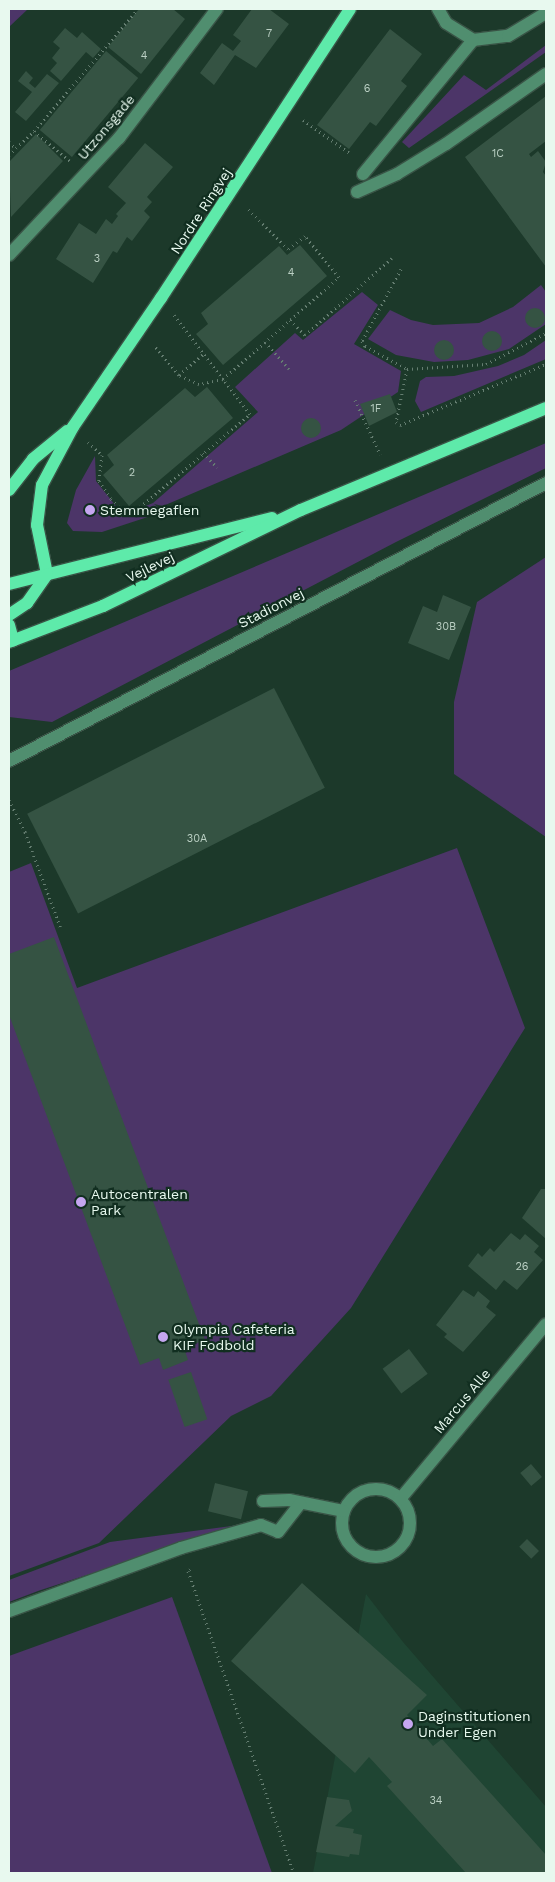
<!DOCTYPE html>
<html>
<head>
<meta charset="utf-8">
<style>
	body { margin:0 }
	#map { position:relative; width:555px; height:1882px; overflow:hidden; background:#1c392a; font-family:"Work Sans",sans-serif }
	div>[style] { position:absolute }
	[style*='--x'] { left:calc(var(--x)*1px); top:calc(var(--y)*1px); width:calc(var(--w)*1px); rotate:calc(var(--a)*1deg) }
	.built>* { inset:0; background:#1f4533 }
	.green>* { inset:0; background:#4c3568 }
	.building>* { inset:0; background:#355343; transform-origin:0 0 }
	.round { border-radius:50% }
	.path>* { height:3px; margin-top:-1.5px; transform-origin:0; background:repeating-linear-gradient(90deg,#657e71 0 1px,transparent 0 5px) }
	.roads { filter:drop-shadow(1px 0 #395446) drop-shadow(-1px 0 #395446) drop-shadow(0 1px #395446) drop-shadow(0 -1px #395446) }
	.minor>* { height:12px; margin:-6px; padding:0 6px; transform-origin:6px; border-radius:6px; background:#508e6f }
	.minor>.ring { margin:-6px; padding:0; box-sizing:content-box; background:none; border:12px solid #508e6f; border-radius:50% }
	.major>* { height:12px; margin:-6px; padding:0 6px; transform-origin:6px; border-radius:6px; background:#5eeaaa }
	.dots>* { width:14px; height:14px; translate:-50% -50%; box-sizing:border-box; border:2px solid #112e20; border-radius:50% }
	span { translate:-50% -50%; white-space:nowrap; text-align:center; line-height:1.15; -webkit-text-stroke:4.5px #112e20; paint-order:stroke }
	.number-label { font-size:11px; color:#bbd0c4 }
	.number-label span { -webkit-text-stroke-width:0 }
	.street-label { font-size:14px; color:#e8f9ef }
	.poi-label { font-size:14px; color:#e8f9ef }
	.left { translate:0 -50%; text-align:left }
	.frame { position:absolute; inset:0; border:10px solid #e8f9ef; pointer-events:none }
</style>
</head>
<body>
<div id="map">
	<div class="built">
		<i style="clip-path:polygon(366px 1594px,403px 1642px,546px 1807px,546px 1873px,313px 1873px)"></i>
	</div>
	<div class="green">
		<i style="clip-path:polygon(9px 9px,28px 9px,9px 27px)"></i>
		<i style="clip-path:polygon(546px 45px,546px 52px,409px 148px,402px 142px,464px 75px,486px 90px)"></i>
		<i style="clip-path:polygon(541px 285px,546px 292px,546px 324px,509px 349px,468px 360px,434px 362px,396px 355px,368px 339px,390px 310px,411px 320px,433px 325px,479px 323px,513px 307px)"></i>
		<i style="clip-path:polygon(362px 292px,378px 305px,354px 344px,401px 371px,398px 392px,341px 430px,163px 506px,154px 504px,163px 512px,102px 532px,73px 531px,67px 523px,76px 490px,95px 456px,96px 481px,123px 515px,153px 503px,258px 412px,235px 387px,295px 333px,303px 340px)"></i>
		<i style="clip-path:polygon(546px 340px,546px 359px,421px 412px,415px 401px,420px 381px,426px 377px,454px 376px,498px 366px,524px 355px)"></i>
		<i style="clip-path:polygon(546px 443px,546px 468px,396px 542px,52px 722px,9px 717px,9px 671px)"></i>
		<i style="clip-path:polygon(546px 557px,546px 837px,454px 774px,454px 702px,477px 602px)"></i>
		<i style="clip-path:polygon(457px 848px,525px 1028px,351px 1308px,271px 1396px,231px 1416px,99px 1543px,9px 1576px,9px 872px,31px 863px,77px 988px)"></i>
		<i style="clip-path:polygon(239px 1525px,38px 1591px,9px 1602px,9px 1580px,110px 1542px)"></i>
		<i style="clip-path:polygon(172px 1597px,272px 1873px,9px 1873px,9px 1656px)"></i>
	</div>
	<div class="building">
		<i style="clip-path:polygon(139px 9px,173px 9px,185px 19px,141px 74px,108px 47px)"></i>
		<i style="clip-path:polygon(252px 9px,269px 9px,289px 24px,256px 68px,235px 55px,214px 85px,200px 73px,222px 43px,233px 51px,241px 41px,233px 35px)"></i>
		<i style="clip-path:polygon(65px 28px,77px 38px,82px 32px,101px 49px,93px 58px,86px 52px,61px 81px,50px 71px,57px 63px,52px 58px,60px 48px,53px 42px)"></i>
		<i style="clip-path:polygon(390px 29px,422px 54px,401px 81px,407px 86px,376px 126px,370px 122px,349px 149px,317px 125px)"></i>
		<i style="left:106px;top:51px;width:42px;height:103px;rotate:40deg"></i>
		<i style="clip-path:polygon(26px 71px,33px 78px,29px 83px,35px 88px,47px 74px,59px 83px,26px 121px,15px 112px,32px 92px,18px 81px)"></i>
		<i style="clip-path:polygon(546px 96px,546px 141px,529px 154px,531px 157px,538px 151px,546px 162px,543px 172px,546px 176px,546px 267px,465px 157px)"></i>
		<i style="clip-path:polygon(36px 134px,63px 161px,11px 217px,9px 162px)"></i>
		<i style="clip-path:polygon(145px 143px,173px 167px,147px 197px,152px 202px,144px 211px,150px 217px,132px 241px,127px 237px,117px 253px,113px 251px,93px 283px,56px 259px,79px 223px,96px 234px,106px 219px,112px 224px,118px 216px,116px 214px,126px 203px,108px 187px)"></i>
		<i style="clip-path:polygon(300px 245px,327px 276px,223px 365px,196px 334px,208px 324px,201px 313px,279px 246px,287px 255px)"></i>
		<i class="round" style="left:525px;top:308px;width:20px;height:20px"></i>
		<i class="round" style="left:482px;top:331px;width:20px;height:20px"></i>
		<i class="round" style="left:434px;top:340px;width:20px;height:20px"></i>
		<i style="clip-path:polygon(207px 387px,233px 418px,129px 506px,103px 475px,114px 465px,107px 455px,185px 388px,195px 397px)"></i>
		<i style="clip-path:polygon(390px 394px,397px 412px,369px 426px,360px 404px)"></i>
		<i class="round" style="left:301px;top:418px;width:20px;height:20px"></i>
		<i style="clip-path:polygon(443px 595px,471px 607px,449px 660px,408px 643px,423px 606px,437px 612px)"></i>
		<i style="left:274px;top:688px;width:112px;height:277px;rotate:63deg"></i>
		<i style="clip-path:polygon(54px 937px,205px 1340px,184px 1348px,188px 1360px,163px 1370px,159px 1358px,140px 1365px,9px 1015px,9px 954px)"></i>
		<i style="clip-path:polygon(541px 1189px,546px 1189px,546px 1239px,522px 1218px)"></i>
		<i style="clip-path:polygon(511px 1233px,520px 1240px,525px 1234px,539px 1246px,534px 1252px,543px 1260px,517px 1290px,504px 1280px,496px 1290px,468px 1266px,478px 1253px,482px 1257px,490px 1248px,494px 1252px)"></i>
		<i style="clip-path:polygon(463px 1290px,474px 1297px,478px 1291px,490px 1301px,486px 1307px,496px 1315px,463px 1352px,444px 1337px,447px 1334px,436px 1325px)"></i>
		<i style="left:409px;top:1349px;width:31px;height:33px;rotate:53deg"></i>
		<i style="left:191px;top:1372px;width:50px;height:24px;rotate:71deg"></i>
		<i style="left:531px;top:1464px;width:17px;height:14px;rotate:50deg"></i>
		<i style="left:215px;top:1483px;width:34px;height:29px;rotate:14deg"></i>
		<i style="left:527px;top:1539px;width:17px;height:11px;rotate:45deg"></i>
		<i style="clip-path:polygon(302px 1583px,427px 1695px,407px 1715px,433px 1746px,442px 1739px,546px 1855px,546px 1873px,466px 1873px,387px 1786px,392px 1782px,369px 1757px,355px 1773px,231px 1661px)"></i>
		<i style="clip-path:polygon(327px 1797px,349px 1800px,352px 1811px,335px 1826px,354px 1829px,353px 1833px,362px 1835px,359px 1855px,350px 1854px,349px 1857px,316px 1852px)"></i>
	</div>
	<div class="path">
		<i style="--x:303;--y:120;--w:59;--a:35.3"></i>
		<i style="--x:34;--y:131;--w:160;--a:-49.6"></i>
		<i style="--x:9;--y:142;--w:9;--a:41"></i>
		<i style="--x:16;--y:148;--w:25;--a:-43"></i>
		<i style="--x:34;--y:131;--w:47;--a:39.8"></i>
		<i style="--x:9;--y:155;--w:10;--a:-45"></i>
		<i style="--x:401;--y:269;--w:82;--a:118.4"></i>
		<i style="--x:362;--y:341;--w:6;--a:59"></i>
		<i style="--x:365;--y:346;--w:48;--a:28.7"></i>
		<i style="--x:407;--y:369;--w:79;--a:-3.6"></i>
		<i style="--x:486;--y:364;--w:68;--a:-27.3"></i>
		<i style="--x:174;--y:315;--w:81;--a:52.6"></i>
		<i style="--x:223;--y:379;--w:154;--a:-41.3"></i>
		<i style="--x:339;--y:277;--w:53;--a:-129.7"></i>
		<i style="--x:305;--y:236;--w:21;--a:143"></i>
		<i style="--x:288;--y:249;--w:59;--a:-135"></i>
		<i style="--x:290;--y:320;--w:21;--a:45"></i>
		<i style="--x:305;--y:335;--w:116;--a:-41.5"></i>
		<i style="--x:265;--y:342;--w:36;--a:48"></i>
		<i style="--x:407;--y:369;--w:54;--a:101.7"></i>
		<i style="--x:396;--y:422;--w:5;--a:37"></i>
		<i style="--x:400;--y:425;--w:158;--a:-22.7"></i>
		<i style="--x:179;--y:375;--w:33;--a:-41"></i>
		<i style="--x:355;--y:400;--w:60;--a:65.2"></i>
		<i style="--x:88;--y:442;--w:19;--a:43"></i>
		<i style="--x:102;--y:455;--w:26;--a:97"></i>
		<i style="--x:99;--y:481;--w:22;--a:56"></i>
		<i style="--x:111;--y:499;--w:20;--a:45"></i>
		<i style="--x:125;--y:513;--w:16;--a:-22"></i>
		<i style="--x:140;--y:507;--w:144;--a:-40.2"></i>
		<i style="--x:250;--y:414;--w:44;--a:-127.6"></i>
		<i style="--x:223;--y:379;--w:25;--a:168"></i>
		<i style="--x:199;--y:384;--w:22;--a:-156"></i>
		<i style="--x:179;--y:375;--w:39;--a:-130"></i>
		<i style="--x:203;--y:453;--w:20;--a:45"></i>
		<i style="--x:9;--y:800;--w:36;--a:63"></i>
		<i style="--x:25;--y:832;--w:103;--a:69.6"></i>
		<i style="--x:190;--y:1569;--w:3;--a:135"></i>
		<i style="--x:188;--y:1571;--w:320;--a:70.7"></i>
	</div>
	<div class="roads">
		<div class="minor">
			<i style="--x:438;--y:9;--w:16;--a:60"></i>
			<i style="--x:446;--y:23;--w:32;--a:32"></i>
			<i style="--x:473;--y:40;--w:35;--a:-7"></i>
			<i style="--x:508;--y:36;--w:44;--a:-31.2"></i>
			<i style="--x:363;--y:174;--w:173;--a:-50.6"></i>
			<i style="--x:357;--y:192;--w:44;--a:-24.2"></i>
			<i style="--x:397;--y:174;--w:57;--a:-31.5"></i>
			<i style="--x:446;--y:144;--w:122;--a:-35"></i>
			<i style="--x:9;--y:255;--w:161;--a:-46.8"></i>
			<i style="--x:119;--y:138;--w:162;--a:-52.8"></i>
			<i style="--x:9;--y:761;--w:605;--a:-27.37"></i>
			<i class="ring" style="left:342px;top:1489px;width:56px;height:56px"></i>
			<i style="--x:401;--y:1498;--w:226;--a:-50.2"></i>
			<i style="--x:263;--y:1501;--w:26;--a:-2"></i>
			<i style="--x:289;--y:1500;--w:55;--a:11.5"></i>
			<i style="--x:9;--y:1611;--w:183;--a:-20.1"></i>
			<i style="--x:181;--y:1548;--w:83;--a:-16"></i>
			<i style="--x:261;--y:1525;--w:18;--a:22"></i>
			<i style="--x:278;--y:1532;--w:36;--a:-52"></i>
		</div>
		<div class="major">
			<i style="--x:9;--y:490;--w:39;--a:-52"></i>
			<i style="--x:33;--y:459;--w:44;--a:-39.5"></i>
			<i style="--x:47;--y:574;--w:50;--a:-101.5"></i>
			<i style="--x:37;--y:525;--w:40;--a:-82.9"></i>
			<i style="--x:42;--y:485;--w:66;--a:-61.9"></i>
			<i style="--x:73;--y:427;--w:156;--a:-55.7"></i>
			<i style="--x:161;--y:298;--w:345;--a:-56.8"></i>
			<i style="--x:9;--y:584;--w:271;--a:-14.1"></i>
			<i style="--x:9;--y:615;--w:22;--a:-34"></i>
			<i style="--x:27;--y:603;--w:35;--a:-55"></i>
			<i style="--x:9;--y:625;--w:16;--a:75"></i>
			<i style="--x:9;--y:642;--w:101;--a:-21"></i>
			<i style="--x:103;--y:606;--w:220;--a:-25.9"></i>
			<i style="--x:301;--y:510;--w:265;--a:-22.6"></i>
		</div>
	</div>
	<div class="dots">
		<i style="left:90px;top:510px;background:#c5a6f0"></i>
		<i style="left:81px;top:1202px;background:#c5a6f0"></i>
		<i style="left:163px;top:1337px;background:#c5a6f0"></i>
		<i style="left:408px;top:1724px;background:#c5a6f0"></i>
	</div>
	<div class="number-label">
		<span style="left:269px;top:34px">7</span>
		<span style="left:144px;top:56px">4</span>
		<span style="left:367px;top:89px">6</span>
		<span style="left:498px;top:154px">1C</span>
		<span style="left:97px;top:259px">3</span>
		<span style="left:291px;top:273px">4</span>
		<span style="left:376px;top:409px">1F</span>
		<span style="left:132px;top:473px">2</span>
		<span style="left:446px;top:627px">30B</span>
		<span style="left:197px;top:839px">30A</span>
		<span style="left:522px;top:1267px">26</span>
		<span style="left:436px;top:1801px">34</span>
	</div>
	<div class="street-label">
		<span style="left:106px;top:127px;rotate:-50deg">Utzonsgade</span>
		<span style="left:201px;top:211px;rotate:-57deg">Nordre Ringvej</span>
		<span style="left:150px;top:567px;rotate:-26deg">Vejlevej</span>
		<span style="left:271px;top:608px;rotate:-27deg">Stadionvej</span>
		<span style="left:462px;top:1401px;rotate:-50deg">Marcus Alle</span>
	</div>
	<div class="poi-label">
		<span class="left" style="left:100px;top:510px">Stemmegaflen</span>
		<span class="left" style="left:91px;top:1202px">Autocentralen<br>Park</span>
		<span class="left" style="left:173px;top:1337px">Olympia Cafeteria<br>KIF Fodbold</span>
		<span class="left" style="left:418px;top:1724px">Daginstitutionen<br>Under Egen</span>
	</div>
	<div class="frame"></div>
</div>
</body>
</html>
